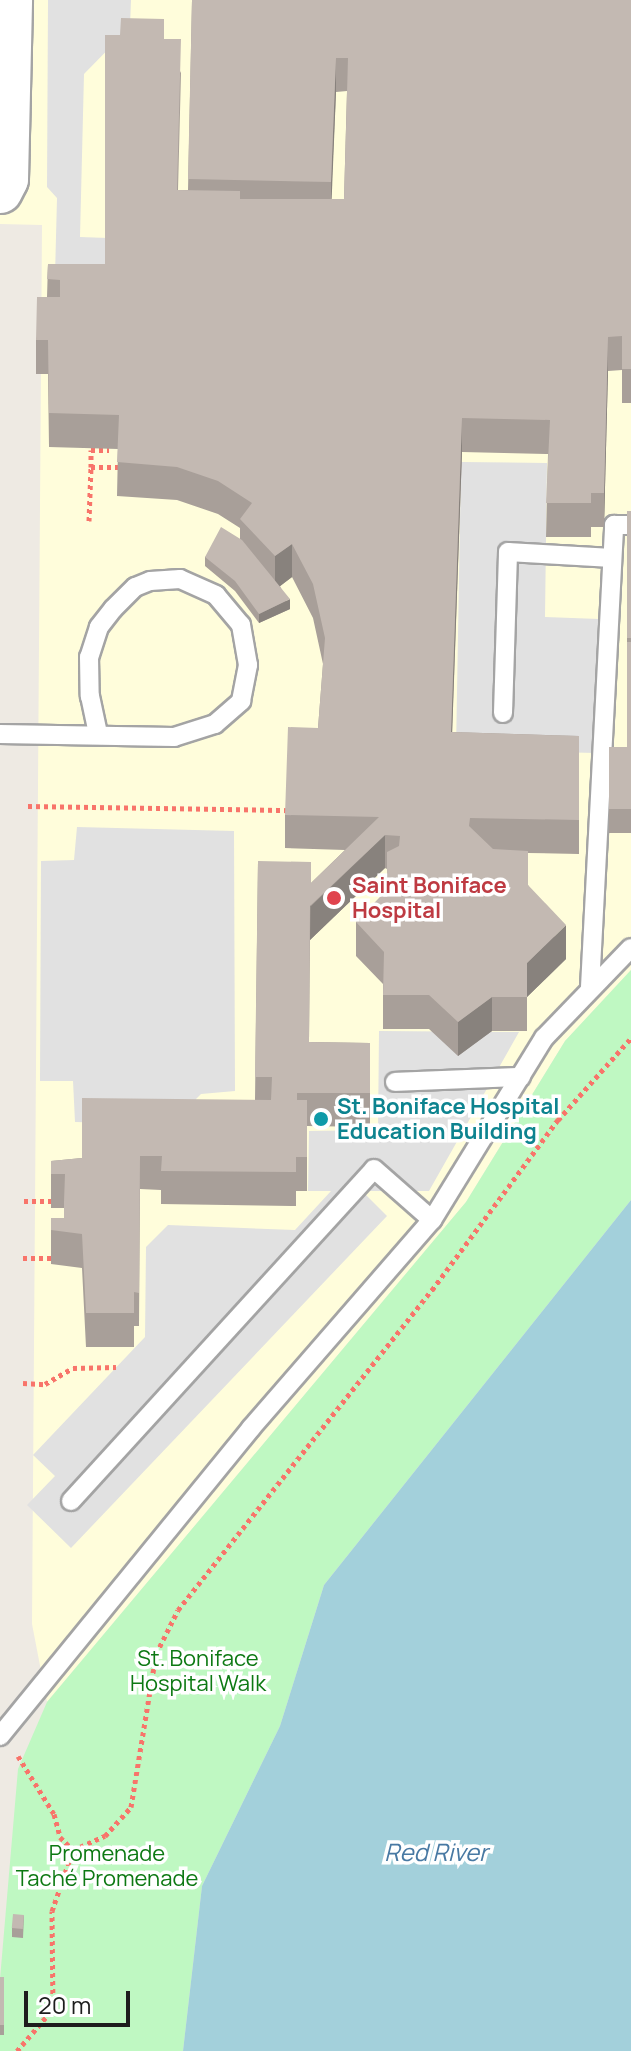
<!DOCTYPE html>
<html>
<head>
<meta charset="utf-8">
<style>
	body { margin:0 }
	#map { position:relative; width:631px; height:2051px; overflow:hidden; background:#eeeae3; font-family:Manrope,sans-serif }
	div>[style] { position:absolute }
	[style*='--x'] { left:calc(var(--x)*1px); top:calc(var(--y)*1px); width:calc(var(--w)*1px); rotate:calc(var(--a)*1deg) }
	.education>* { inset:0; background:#fffddb }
	.park>* { inset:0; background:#bff8c2 }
	.parking>* { inset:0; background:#e1e1e1 }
	.water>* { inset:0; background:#a3d0db }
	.path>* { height:5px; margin-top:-2.5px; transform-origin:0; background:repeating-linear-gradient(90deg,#f8746a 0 4px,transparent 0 8px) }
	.roads { filter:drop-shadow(2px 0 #a4a4a4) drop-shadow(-2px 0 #a4a4a4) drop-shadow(0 2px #a4a4a4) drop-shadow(0 -2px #a4a4a4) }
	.service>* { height:18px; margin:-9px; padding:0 9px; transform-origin:9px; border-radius:9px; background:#fff }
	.tertiary>* { height:44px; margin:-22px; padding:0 22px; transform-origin:22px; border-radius:22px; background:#fff }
	.wall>* { inset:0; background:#a89f99; transform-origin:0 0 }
	.shaded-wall>* { inset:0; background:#88827d }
	.building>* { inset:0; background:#c3b9b2; transform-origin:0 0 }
	.dots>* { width:22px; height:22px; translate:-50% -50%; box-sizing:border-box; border:4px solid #fff; border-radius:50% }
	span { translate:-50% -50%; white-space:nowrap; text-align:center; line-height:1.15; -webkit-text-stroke:7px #fff; paint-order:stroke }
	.health-label { font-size:22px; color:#be3a42; font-weight:700 }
	.left { translate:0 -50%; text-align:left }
	.culture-label { font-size:22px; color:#0d838f; font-weight:700 }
	.park-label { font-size:22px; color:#0d7913 }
	.water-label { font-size:24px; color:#4879a3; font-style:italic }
	.scale { position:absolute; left:24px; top:1991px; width:106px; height:36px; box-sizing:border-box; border:4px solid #1d1d1d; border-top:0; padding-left:10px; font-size:24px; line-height:28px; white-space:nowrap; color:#1d1d1d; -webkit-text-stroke:6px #fff; paint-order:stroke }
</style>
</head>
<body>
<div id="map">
	<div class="education">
		<i style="clip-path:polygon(0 0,631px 0,631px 970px,565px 1041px,466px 1202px,47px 1702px,32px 1624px,42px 225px,0 224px)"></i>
	</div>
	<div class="park">
		<i style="clip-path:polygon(631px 970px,631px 1200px,324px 1585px,280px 1726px,202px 1886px,183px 2051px,0 2051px,0 1979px,18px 1769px,47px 1702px,466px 1202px,565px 1041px)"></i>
	</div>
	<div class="parking">
		<i style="clip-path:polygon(48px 0,131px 0,130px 27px,84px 74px,80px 237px,108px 238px,107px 277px,55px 276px,57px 198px,47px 187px)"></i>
		<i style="clip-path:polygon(461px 462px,547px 463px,545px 617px,599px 619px,596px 753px,456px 750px)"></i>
		<i style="clip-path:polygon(77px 827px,234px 831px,235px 1091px,201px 1094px,196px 1099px,197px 1125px,75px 1122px,73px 1081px,40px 1081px,41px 861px,74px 860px)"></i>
		<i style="clip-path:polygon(379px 1031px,519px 1032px,429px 1191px,362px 1191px,387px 1216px,71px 1548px,27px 1505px,55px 1476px,33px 1455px,145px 1337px,146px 1247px,168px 1225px,295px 1230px,331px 1191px,308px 1191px,309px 1131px,378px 1130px)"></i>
	</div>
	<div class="water">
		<i style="clip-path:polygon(631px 1200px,631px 2051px,183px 2051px,202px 1886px,280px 1726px,324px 1585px)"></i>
	</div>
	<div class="path">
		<i style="--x:91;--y:467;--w:17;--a:-90"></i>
		<i style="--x:91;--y:450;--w:18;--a:0"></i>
		<i style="--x:89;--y:521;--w:54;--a:-87.9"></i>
		<i style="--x:91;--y:467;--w:27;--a:0"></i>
		<i style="--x:28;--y:806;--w:263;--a:0.9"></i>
		<i style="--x:24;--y:1201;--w:31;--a:0"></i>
		<i style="--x:23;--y:1258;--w:34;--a:0"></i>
		<i style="--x:23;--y:1383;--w:22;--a:3"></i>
		<i style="--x:45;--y:1384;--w:32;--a:-30"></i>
		<i style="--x:73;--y:1368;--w:43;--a:-1.3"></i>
		<i style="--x:18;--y:1756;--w:68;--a:58.2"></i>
		<i style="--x:54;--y:1814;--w:24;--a:75"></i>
		<i style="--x:60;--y:1837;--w:18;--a:45"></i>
		<i style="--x:17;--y:2051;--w:55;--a:-49.4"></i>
		<i style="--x:53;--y:2009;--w:98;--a:-90.6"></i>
		<i style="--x:52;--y:1911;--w:65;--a:-71"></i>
		<i style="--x:73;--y:1850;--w:35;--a:-24"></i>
		<i style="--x:105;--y:1836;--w:39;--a:-48"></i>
		<i style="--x:131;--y:1807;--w:155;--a:-80.7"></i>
		<i style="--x:156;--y:1654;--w:49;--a:-63.4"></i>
		<i style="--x:178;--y:1610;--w:409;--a:-51.6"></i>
		<i style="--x:432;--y:1290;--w:212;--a:-53.5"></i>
		<i style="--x:558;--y:1120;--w:110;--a:-48.3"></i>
	</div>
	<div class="roads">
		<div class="service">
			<i style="--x:503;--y:713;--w:161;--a:-88.2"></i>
			<i style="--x:508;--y:552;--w:104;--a:3.3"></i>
			<i style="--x:0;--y:734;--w:174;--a:1"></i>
			<i style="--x:174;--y:737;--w:43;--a:-17.6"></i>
			<i style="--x:215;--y:724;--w:35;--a:-41"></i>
			<i style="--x:241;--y:701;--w:37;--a:-79"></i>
			<i style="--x:248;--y:665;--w:41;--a:-99.9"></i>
			<i style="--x:241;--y:625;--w:39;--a:-130"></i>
			<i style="--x:216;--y:595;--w:39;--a:-156"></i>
			<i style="--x:180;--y:579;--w:30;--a:176"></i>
			<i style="--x:150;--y:581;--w:16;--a:158"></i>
			<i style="--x:135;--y:587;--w:31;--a:135"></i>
			<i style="--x:113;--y:609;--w:23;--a:128"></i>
			<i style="--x:99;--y:627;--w:32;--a:108"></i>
			<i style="--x:89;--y:657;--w:39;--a:89"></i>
			<i style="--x:90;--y:696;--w:39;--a:78"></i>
			<i style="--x:590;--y:987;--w:463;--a:-87"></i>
			<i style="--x:614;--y:525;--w:17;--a:0"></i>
			<i style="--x:395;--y:1082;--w:126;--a:-2.3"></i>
			<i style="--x:71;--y:1501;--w:449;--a:-47.6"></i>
			<i style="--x:374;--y:1169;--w:77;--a:41.3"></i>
			<i style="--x:0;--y:1736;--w:397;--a:-50.8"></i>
			<i style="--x:251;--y:1428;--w:276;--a:-49"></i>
			<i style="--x:432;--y:1220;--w:214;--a:-58.4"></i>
			<i style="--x:544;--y:1038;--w:125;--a:-46"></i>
		</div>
		<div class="tertiary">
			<i style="--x:0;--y:191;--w:13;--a:-63"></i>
			<i style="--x:6;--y:179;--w:179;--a:-88.7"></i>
		</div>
	</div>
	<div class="wall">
		<i style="clip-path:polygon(evenodd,192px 0,631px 0,631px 403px,622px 403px,622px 370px,608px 371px,604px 527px,591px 527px,591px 537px,546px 537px,548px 454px,462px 452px,452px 732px,579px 736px,579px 854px,528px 853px,528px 885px,566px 959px,527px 997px,527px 1031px,492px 1031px,458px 1056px,429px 1029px,383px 1029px,383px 984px,356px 956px,356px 922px,387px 890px,387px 869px,385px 868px,310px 940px,309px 1042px,370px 1043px,370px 1127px,307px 1126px,307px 1191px,296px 1191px,296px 1206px,161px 1204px,161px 1190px,140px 1189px,139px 1326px,134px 1326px,134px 1347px,86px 1347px,82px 1268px,51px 1264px,51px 1218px,64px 1218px,64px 1208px,51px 1208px,51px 1161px,82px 1158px,255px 1100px,258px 861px,311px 883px,345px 850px,285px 848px,285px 815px,318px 728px,323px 664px,313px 618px,292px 577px,280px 586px,290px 609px,259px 623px,235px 591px,205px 566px,205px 557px,240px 539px,240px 528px,218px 514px,177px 500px,117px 496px,118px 449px,49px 447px,48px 374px,36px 374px,36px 340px,47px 297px,48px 264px,105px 264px,164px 39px,181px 73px,178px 190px,188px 190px,192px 0,347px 91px,344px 199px,331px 199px,336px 92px,347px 91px)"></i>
		<i style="clip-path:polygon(627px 511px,631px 511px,631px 833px,609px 833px,609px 747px,627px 747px)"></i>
		<i style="clip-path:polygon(24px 1915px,23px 1938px,12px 1937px,12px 1928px)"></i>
		<i style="left:0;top:1977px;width:4px;height:58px"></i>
	</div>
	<div class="shaded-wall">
		<i style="clip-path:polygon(336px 58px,336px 92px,331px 215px,331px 182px)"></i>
		<i style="clip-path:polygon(608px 337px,608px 371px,604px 527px,604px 493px)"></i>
		<i style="clip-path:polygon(462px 418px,462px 452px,451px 766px,451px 732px)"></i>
		<i style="clip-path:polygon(292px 544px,292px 577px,275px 590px,275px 556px)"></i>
		<i style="clip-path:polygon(290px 599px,290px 609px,259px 623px,259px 614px)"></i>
		<i style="clip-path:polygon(385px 835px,385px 868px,310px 940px,311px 862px,311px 906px)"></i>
		<i style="clip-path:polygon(566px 925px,566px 959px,527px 997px,527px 1031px,527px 963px)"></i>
		<i style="clip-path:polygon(492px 997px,492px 1031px,458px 1056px,458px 1022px)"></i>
	</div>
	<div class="building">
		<i style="clip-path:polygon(192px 0,631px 0,631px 369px,622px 369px,622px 336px,608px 337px,604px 493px,591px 493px,591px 503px,546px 503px,550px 420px,462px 418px,451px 732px,579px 736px,579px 820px,470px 818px,469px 826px,493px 849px,528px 851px,528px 885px,566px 925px,527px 963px,527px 997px,492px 997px,458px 1022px,429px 995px,383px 995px,384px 952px,356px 922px,387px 890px,387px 852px,399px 846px,400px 836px,385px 835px,310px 906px,309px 1042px,370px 1043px,370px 1093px,297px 1093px,297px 1100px,307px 1100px,307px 1157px,296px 1157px,296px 1172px,161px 1171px,162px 1156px,140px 1156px,139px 1293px,134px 1292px,134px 1313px,86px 1313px,82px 1234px,51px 1230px,51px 1218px,64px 1218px,64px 1202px,65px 1174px,51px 1174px,51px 1161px,82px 1158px,82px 1098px,271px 1100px,272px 1077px,255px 1077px,258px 861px,311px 862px,311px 883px,379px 817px,285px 815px,288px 727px,318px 728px,325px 638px,313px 584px,292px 544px,275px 556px,240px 519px,252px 503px,218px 481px,177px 467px,117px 462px,119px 415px,49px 413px,48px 340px,36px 340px,37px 297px,60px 297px,60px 280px,47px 279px,48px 264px,105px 264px,105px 35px,120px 35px,121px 18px,164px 19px,164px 39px,181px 39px,177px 190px,240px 191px,240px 199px,344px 199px,348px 58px,336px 58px,331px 182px,188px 179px)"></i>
		<i style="left:627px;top:511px;width:4px;height:127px"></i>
		<i style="clip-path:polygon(221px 527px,242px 540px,290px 599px,259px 614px,235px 581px,205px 557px)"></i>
		<i style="clip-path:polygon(627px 642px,631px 642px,631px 809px,609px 809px,609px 747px,627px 747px)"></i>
		<i style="left:13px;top:1914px;width:11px;height:14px;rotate:5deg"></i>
		<i style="left:0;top:1977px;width:4px;height:48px"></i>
	</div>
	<div class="dots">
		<i style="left:334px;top:898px;background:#e0444e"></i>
		<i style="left:321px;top:1119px;background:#0f9aa8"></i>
	</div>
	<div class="health-label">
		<span class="left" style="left:352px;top:898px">Saint Boniface<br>Hospital</span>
	</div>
	<div class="culture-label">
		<span class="left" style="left:337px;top:1119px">St. Boniface Hospital<br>Education Building</span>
	</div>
	<div class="park-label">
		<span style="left:198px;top:1671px">St. Boniface<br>Hospital Walk</span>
		<span style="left:107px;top:1866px">Promenade<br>Taché Promenade</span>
	</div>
	<div class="water-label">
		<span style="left:436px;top:1852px">Red River</span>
	</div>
	<div class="scale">20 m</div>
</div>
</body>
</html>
